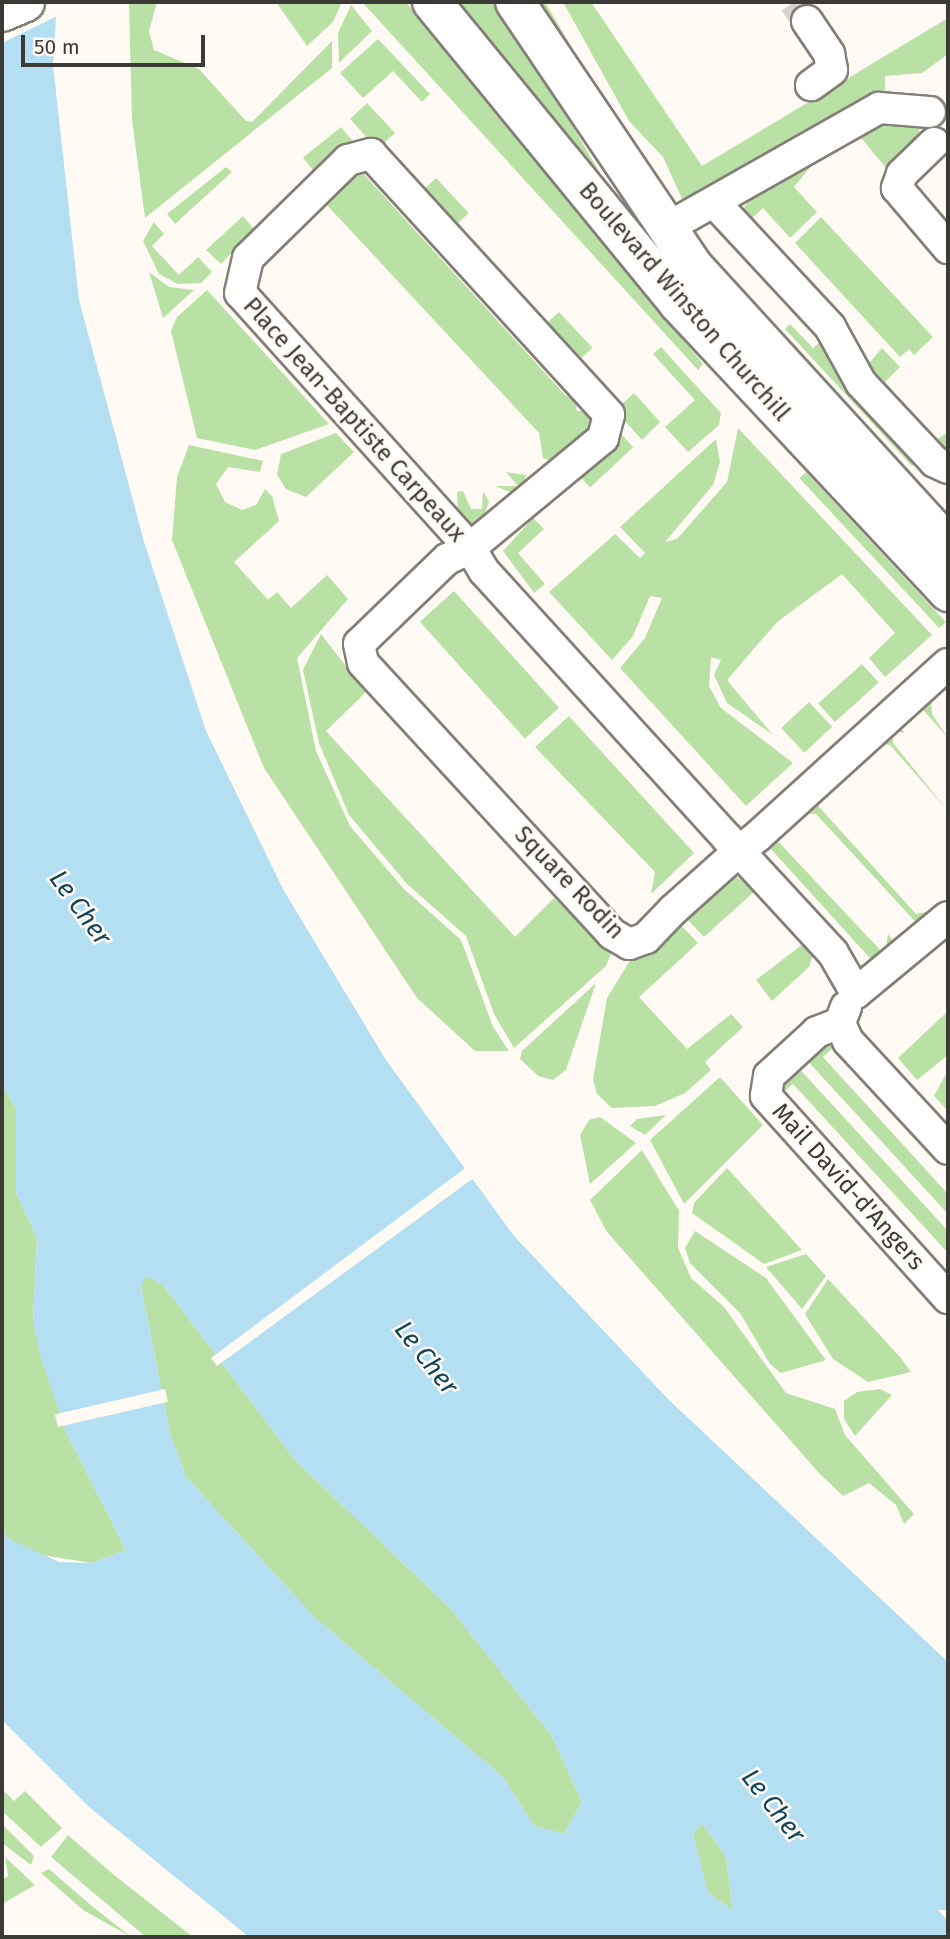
<!DOCTYPE html>
<html>
<head>
<meta charset="utf-8">
<style>
	body { margin:0 }
	#map { position:relative; width:950px; height:1939px; overflow:hidden; background:#fffaf3; font-family:"Fira Sans",sans-serif }
	div>[style] { position:absolute }
	[style*='--x'] { left:calc(var(--x)*1px); top:calc(var(--y)*1px); width:calc(var(--w)*1px); rotate:calc(var(--a)*1deg) }
	.green>* { inset:0; background:#b9e1a5; transform-origin:0 0 }
	.water>* { inset:0; background:#b4def2 }
	.pier>* { inset:0; background:#fffaf3; transform-origin:0 0 }
	.minor-tunnel>* { height:30px; margin-top:-15px; transform-origin:0; background:repeating-linear-gradient(90deg,#d8d4cd 0 30px,transparent 0 45px) }
	.roads { filter:drop-shadow(2px 0 #847e77) drop-shadow(-2px 0 #847e77) drop-shadow(0 2px #847e77) drop-shadow(0 -2px #847e77) }
	.minor>* { height:30px; margin:-15px; padding:0 15px; transform-origin:15px; border-radius:15px; background:#fff }
	.major>* { height:38px; margin:-19px; padding:0 19px; transform-origin:19px; border-radius:19px; background:#fff }
	span { translate:-50% -50%; white-space:nowrap; text-align:center; line-height:1.15; -webkit-text-stroke:5px #fffaf3; paint-order:stroke }
	.street-label { font-size:24px; color:#3c3a36 }
	.water-label { font-size:26px; color:#11465a; font-style:italic }
	.frame { position:absolute; inset:0; border:4px solid #3c3a36; pointer-events:none }
	.scale { position:absolute; left:21px; top:35px; width:184px; height:32px; box-sizing:border-box; border:4px solid #3c3a36; border-top:0; padding-left:9px; font-size:21px; line-height:24px; white-space:nowrap; color:#3c3a36; -webkit-text-stroke:5px #fffaf3; paint-order:stroke }
</style>
</head>
<body>
<div id="map">
	<div class="green">
		<i style="clip-path:polygon(129px 2px,157px 2px,149px 31px,154px 50px,199px 69px,246px 121px,252px 122px,332px 41px,332px 68px,145px 218px,132px 120px)"></i>
		<i style="clip-path:polygon(276px 2px,342px 2px,333px 22px,307px 46px)"></i>
		<i style="clip-path:polygon(362px 2px,406px 2px,703px 364px,698px 370px)"></i>
		<i style="clip-path:polygon(448px 2px,500px 2px,628px 221px,729px 330px,725px 334px,668px 270px)"></i>
		<i style="clip-path:polygon(532px 2px,545px 2px,606px 106px)"></i>
		<i style="clip-path:polygon(563px 2px,591px 2px,702px 166px,948px 18px,948px 54px,922px 73px,885px 76px,885px 94px,683px 201px,663px 157px,629px 121px)"></i>
		<i style="clip-path:polygon(351px 5px,372px 31px,339px 63px,338px 33px)"></i>
		<i style="clip-path:polygon(378px 39px,430px 94px,422px 102px,393px 71px,363px 98px,340px 73px)"></i>
		<i style="clip-path:polygon(367px 103px,395px 133px,383px 144px,370px 141px,350px 119px)"></i>
		<i style="clip-path:polygon(896px 115px,918px 120px,920px 139px,887px 169px,857px 133px)"></i>
		<i style="left:341px;top:127px;width:19px;height:49px;rotate:51deg"></i>
		<i style="clip-path:polygon(821px 154px,794px 187px,817px 212px,790px 238px,763px 208px,749px 221px,741px 213px,750px 198px)"></i>
		<i style="clip-path:polygon(226px 167px,232px 172px,175px 224px,167px 214px)"></i>
		<i style="clip-path:polygon(349px 169px,384px 172px,361px 171px,566px 396px,575px 397px,577px 411px,595px 411px,588px 437px,583px 432px,566px 447px,570px 453px,556px 462px,543px 458px,539px 433px,326px 204px,317px 205px)"></i>
		<i style="left:436px;top:178px;width:48px;height:15px;rotate:47deg"></i>
		<i style="clip-path:polygon(243px 216px,254px 229px,221px 264px,206px 250px)"></i>
		<i style="clip-path:polygon(821px 217px,933px 337px,914px 355px,909px 349px,900px 357px,795px 243px)"></i>
		<i style="clip-path:polygon(154px 222px,164px 234px,152px 246px,179px 275px,198px 257px,212px 272px,201px 283px,178px 284px,159px 274px,143px 241px)"></i>
		<i style="clip-path:polygon(149px 272px,169px 287px,194px 290px,163px 318px)"></i>
		<i style="clip-path:polygon(207px 290px,329px 424px,255px 450px,197px 438px,171px 331px,177px 317px)"></i>
		<i style="left:559px;top:312px;width:49px;height:15px;rotate:47deg"></i>
		<i style="clip-path:polygon(790px 324px,813px 348px,827px 336px,840px 378px,918px 460px,912px 466px,785px 329px)"></i>
		<i style="clip-path:polygon(661px 347px,721px 413px,719px 425px,688px 452px,665px 427px,695px 400px,653px 354px)"></i>
		<i style="clip-path:polygon(882px 348px,900px 367px,885px 382px,935px 441px,948px 432px,948px 450px,930px 447px,867px 378px,865px 368px)"></i>
		<i style="clip-path:polygon(634px 393px,660px 422px,642px 440px,625px 421px,621px 405px)"></i>
		<i style="clip-path:polygon(738px 428px,932px 635px,885px 677px,869px 658px,895px 633px,842px 574px,777px 622px,727px 680px,772px 734px,727px 703px,714px 675px,721px 660px,711px 657px,709px 686px,721px 708px,793px 763px,746px 806px,620px 668px,645px 638px,662px 598px,650px 596px,633px 636px,612px 660px,549px 592px,615px 534px,640px 558px,645px 553px,620px 527px,716px 439px,720px 462px,713px 485px,665px 542px,677px 539px,727px 482px)"></i>
		<i style="clip-path:polygon(336px 433px,354px 452px,306px 497px,286px 489px,277px 475px,281px 454px)"></i>
		<i style="left:621px;top:434px;width:18px;height:59px;rotate:47deg"></i>
		<i style="clip-path:polygon(189px 445px,263px 461px,260px 472px,228px 467px,216px 484px,225px 502px,242px 510px,256px 505px,265px 489px,272px 496px,279px 521px,234px 562px,268px 600px,277px 592px,291px 608px,327px 575px,348px 599px,297px 658px,316px 751px,350px 826px,404px 889px,461px 940px,493px 1027px,509px 1051px,475px 1051px,417px 998px,264px 768px,172px 540px,177px 477px)"></i>
		<i style="clip-path:polygon(506px 472px,526px 475px,523px 487px,510px 492px,495px 486px,518px 486px)"></i>
		<i style="left:806px;top:472px;width:205px;height:9px;rotate:47deg"></i>
		<i style="clip-path:polygon(463px 491px,471px 509px,482px 509px,483px 491px,489px 502px,482px 521px,472px 526px,458px 518px,457px 492px)"></i>
		<i style="clip-path:polygon(533px 518px,544px 529px,518px 553px,545px 584px,534px 593px,503px 551px)"></i>
		<i style="left:454px;top:591px;width:157px;height:46px;rotate:48deg"></i>
		<i style="clip-path:polygon(321px 634px,366px 692px,326px 731px,515px 937px,554px 898px,612px 951px,606px 966px,514px 1048px,494px 1014px,466px 936px,407px 884px,349px 815px,319px 743px,303px 670px)"></i>
		<i style="left:862px;top:664px;width:25px;height:59px;rotate:48deg"></i>
		<i style="clip-path:polygon(930px 688px,932px 714px,948px 738px,915px 701px)"></i>
		<i style="left:809px;top:702px;width:34px;height:38px;rotate:47deg"></i>
		<i style="clip-path:polygon(569px 716px,694px 853px,651px 894px,655px 872px,535px 747px)"></i>
		<i style="clip-path:polygon(898px 725px,905px 733px,893px 731px,893px 743px,948px 811px,890px 745px,870px 743px)"></i>
		<i style="clip-path:polygon(816px 792px,829px 798px,813px 800px,916px 914px,931px 911px,934px 923px,926px 935px,915px 940px,903px 932px,924px 931px,816px 814px,795px 813px)"></i>
		<i style="clip-path:polygon(772px 835px,885px 955px,888px 934px,895px 943px,878px 967px,770px 848px)"></i>
		<i style="clip-path:polygon(735px 876px,756px 890px,704px 937px,686px 918px)"></i>
		<i style="clip-path:polygon(680px 924px,698px 943px,639px 997px,687px 1049px,731px 1014px,743px 1027px,705px 1062px,711px 1070px,685px 1093px,655px 1106px,612px 1108px,597px 1094px,593px 1079px,607px 998px,629px 962px)"></i>
		<i style="clip-path:polygon(804px 943px,813px 954px,809px 967px,772px 1001px,756px 980px)"></i>
		<i style="clip-path:polygon(596px 983px,566px 1070px,553px 1080px,538px 1076px,520px 1059px,522px 1051px)"></i>
		<i style="clip-path:polygon(948px 1011px,948px 1055px,917px 1080px,898px 1058px)"></i>
		<i style="clip-path:polygon(831px 1040px,837px 1044px,823px 1057px,948px 1194px,948px 1214px,804px 1057px)"></i>
		<i style="clip-path:polygon(796px 1065px,948px 1231px,948px 1253px,793px 1084px,779px 1096px,779px 1079px)"></i>
		<i style="clip-path:polygon(948px 1070px,948px 1111px,934px 1096px)"></i>
		<i style="clip-path:polygon(720px 1077px,763px 1125px,684px 1204px,650px 1140px)"></i>
		<i style="clip-path:polygon(2px 1085px,16px 1108px,16px 1192px,37px 1238px,33px 1322px,67px 1434px,126px 1550px,92px 1563px,41px 1555px,7px 1538px,2px 1527px)"></i>
		<i style="clip-path:polygon(666px 1115px,645px 1135px,630px 1126px,637px 1119px)"></i>
		<i style="clip-path:polygon(600px 1117px,636px 1143px,590px 1184px,580px 1135px,589px 1120px)"></i>
		<i style="clip-path:polygon(642px 1150px,679px 1211px,678px 1248px,691px 1278px,724px 1307px,786px 1393px,835px 1409px,845px 1435px,914px 1514px,904px 1524px,896px 1505px,869px 1483px,843px 1496px,819px 1473px,607px 1232px,590px 1200px)"></i>
		<i style="clip-path:polygon(727px 1168px,802px 1250px,764px 1264px,692px 1213px,694px 1203px)"></i>
		<i style="clip-path:polygon(695px 1231px,766px 1278px,826px 1360px,781px 1373px,770px 1364px,740px 1313px,690px 1263px,685px 1248px)"></i>
		<i style="clip-path:polygon(806px 1254px,826px 1276px,802px 1309px,766px 1267px)"></i>
		<i style="clip-path:polygon(146px 1275px,164px 1286px,295px 1460px,450px 1608px,552px 1736px,582px 1802px,564px 1834px,534px 1826px,503px 1777px,314px 1617px,186px 1477px,170px 1433px,141px 1286px)"></i>
		<i style="clip-path:polygon(828px 1279px,901px 1358px,911px 1372px,868px 1382px,833px 1359px,805px 1314px)"></i>
		<i style="clip-path:polygon(880px 1389px,892px 1395px,855px 1436px,844px 1419px,844px 1401px,857px 1392px)"></i>
		<i style="clip-path:polygon(2px 1789px,14px 1801px,25px 1791px,62px 1828px,41px 1847px,2px 1811px)"></i>
		<i style="clip-path:polygon(702px 1823px,726px 1857px,733px 1910px,708px 1893px,693px 1835px)"></i>
		<i style="clip-path:polygon(2px 1824px,34px 1856px,31px 1865px,2px 1843px)"></i>
		<i style="clip-path:polygon(68px 1835px,114px 1875px,193px 1937px,146px 1937px,51px 1857px)"></i>
		<i style="clip-path:polygon(5px 1857px,35px 1885px,2px 1904px,2px 1880px,8px 1876px)"></i>
		<i style="clip-path:polygon(49px 1869px,92px 1906px,131px 1937px,83px 1910px,41px 1873px)"></i>
	</div>
	<div class="water">
		<i style="clip-path:polygon(evenodd,2px 2px,57px 2px,53px 65px,79px 300px,145px 545px,206px 731px,284px 891px,386px 1060px,514px 1236px,669px 1400px,948px 1662px,948px 1910px,938px 1910px,948px 1921px,948px 1937px,249px 1937px,88px 1806px,2px 1720px,2px 1527px,7px 1538px,59px 1562px,92px 1563px,126px 1550px,67px 1434px,42px 1362px,33px 1322px,37px 1238px,16px 1192px,16px 1108px,2px 1085px,2px 2px,146px 1276px,164px 1286px,295px 1460px,450px 1608px,552px 1736px,582px 1802px,564px 1834px,534px 1826px,503px 1777px,314px 1617px,186px 1477px,170px 1433px,141px 1286px,146px 1276px,2px 2px,702px 1823px,726px 1857px,733px 1910px,708px 1893px,693px 1835px,702px 1823px)"></i>
	</div>
	<div class="pier">
		<i style="clip-path:polygon(2px 2px,60px 2px,59px 15px,2px 43px)"></i>
		<i style="clip-path:polygon(468px 1166px,475px 1177px,217px 1366px,211px 1358px)"></i>
		<i style="left:165px;top:1389px;width:13px;height:113px;rotate:77deg"></i>
	</div>
	<div class="minor-tunnel">
		<i style="--x:794;--y:2;--w:23;--a:56"></i>
	</div>
	<div class="roads">
		<div class="minor">
			<i style="--x:807;--y:21;--w:40;--a:56"></i>
			<i style="--x:829;--y:54;--w:16;--a:79"></i>
			<i style="--x:832;--y:70;--w:26;--a:144"></i>
			<i style="--x:934;--y:143;--w:45;--a:135.9"></i>
			<i style="--x:902;--y:174;--w:15;--a:110"></i>
			<i style="--x:897;--y:188;--w:79;--a:49.6"></i>
			<i style="--x:371;--y:154;--w:353;--a:47.6"></i>
			<i style="--x:609;--y:415;--w:24;--a:105"></i>
			<i style="--x:603;--y:438;--w:173;--a:140.4"></i>
			<i style="--x:470;--y:548;--w:343;--a:-132"></i>
			<i style="--x:240;--y:293;--w:36;--a:-77"></i>
			<i style="--x:248;--y:258;--w:140;--a:-44.4"></i>
			<i style="--x:348;--y:160;--w:24;--a:-15"></i>
			<i style="--x:714;--y:202;--w:171;--a:47.1"></i>
			<i style="--x:830;--y:327;--w:64;--a:61"></i>
			<i style="--x:861;--y:383;--w:108;--a:46.9"></i>
			<i style="--x:935;--y:462;--w:14;--a:25"></i>
			<i style="--x:665;--y:229;--w:246;--a:-29.5"></i>
			<i style="--x:879;--y:108;--w:51;--a:4.5"></i>
			<i style="--x:856;--y:993;--w:46;--a:-119.9"></i>
			<i style="--x:833;--y:953;--w:139;--a:-132.7"></i>
			<i style="--x:739;--y:851;--w:18;--a:-133"></i>
			<i style="--x:727;--y:838;--w:361;--a:-132.3"></i>
			<i style="--x:484;--y:571;--w:27;--a:-121"></i>
			<i style="--x:470;--y:548;--w:25;--a:154"></i>
			<i style="--x:447;--y:559;--w:122;--a:136"></i>
			<i style="--x:359;--y:644;--w:19;--a:78"></i>
			<i style="--x:363;--y:663;--w:368;--a:47.4"></i>
			<i style="--x:612;--y:934;--w:20;--a:30"></i>
			<i style="--x:629;--y:944;--w:18;--a:-19"></i>
			<i style="--x:646;--y:938;--w:39;--a:-46"></i>
			<i style="--x:673;--y:910;--w:89;--a:-41.8"></i>
			<i style="--x:739;--y:851;--w:24;--a:-38"></i>
			<i style="--x:758;--y:836;--w:256;--a:-42.2"></i>
			<i style="--x:856;--y:993;--w:119;--a:-39.6"></i>
			<i style="--x:846;--y:1007;--w:17;--a:111"></i>
			<i style="--x:840;--y:1023;--w:20;--a:66"></i>
			<i style="--x:848;--y:1041;--w:147;--a:47.2"></i>
			<i style="--x:840;--y:1023;--w:25;--a:159"></i>
			<i style="--x:817;--y:1032;--w:65;--a:137.5"></i>
			<i style="--x:769;--y:1076;--w:20;--a:99"></i>
			<i style="--x:766;--y:1096;--w:272;--a:48"></i>
		</div>
		<div class="major">
			<i style="--x:432;--y:2;--w:389;--a:50.7"></i>
			<i style="--x:678;--y:303;--w:396;--a:46.9"></i>
			<i style="--x:515;--y:2;--w:318;--a:56"></i>
			<i style="--x:693;--y:266;--w:378;--a:47.6"></i>
			<i style="--x:2;--y:12;--w:25;--a:-23"></i>
		</div>
	</div>
	<div class="street-label">
		<span style="left:684px;top:302px;rotate:49deg">Boulevard Winston Churchill</span>
		<span style="left:354px;top:420px;rotate:48deg">Place Jean-Baptiste Carpeaux</span>
		<span style="left:569px;top:883px;rotate:46deg">Square Rodin</span>
		<span style="left:848px;top:1187px;rotate:48deg">Mail David-d'Angers</span>
	</div>
	<div class="water-label">
		<span style="left:80px;top:908px;rotate:54deg">Le Cher</span>
		<span style="left:426px;top:1358px;rotate:52deg">Le Cher</span>
		<span style="left:773px;top:1806px;rotate:52deg">Le Cher</span>
	</div>
	<div class="frame"></div>
	<div class="scale">50 m</div>
</div>
</body>
</html>
